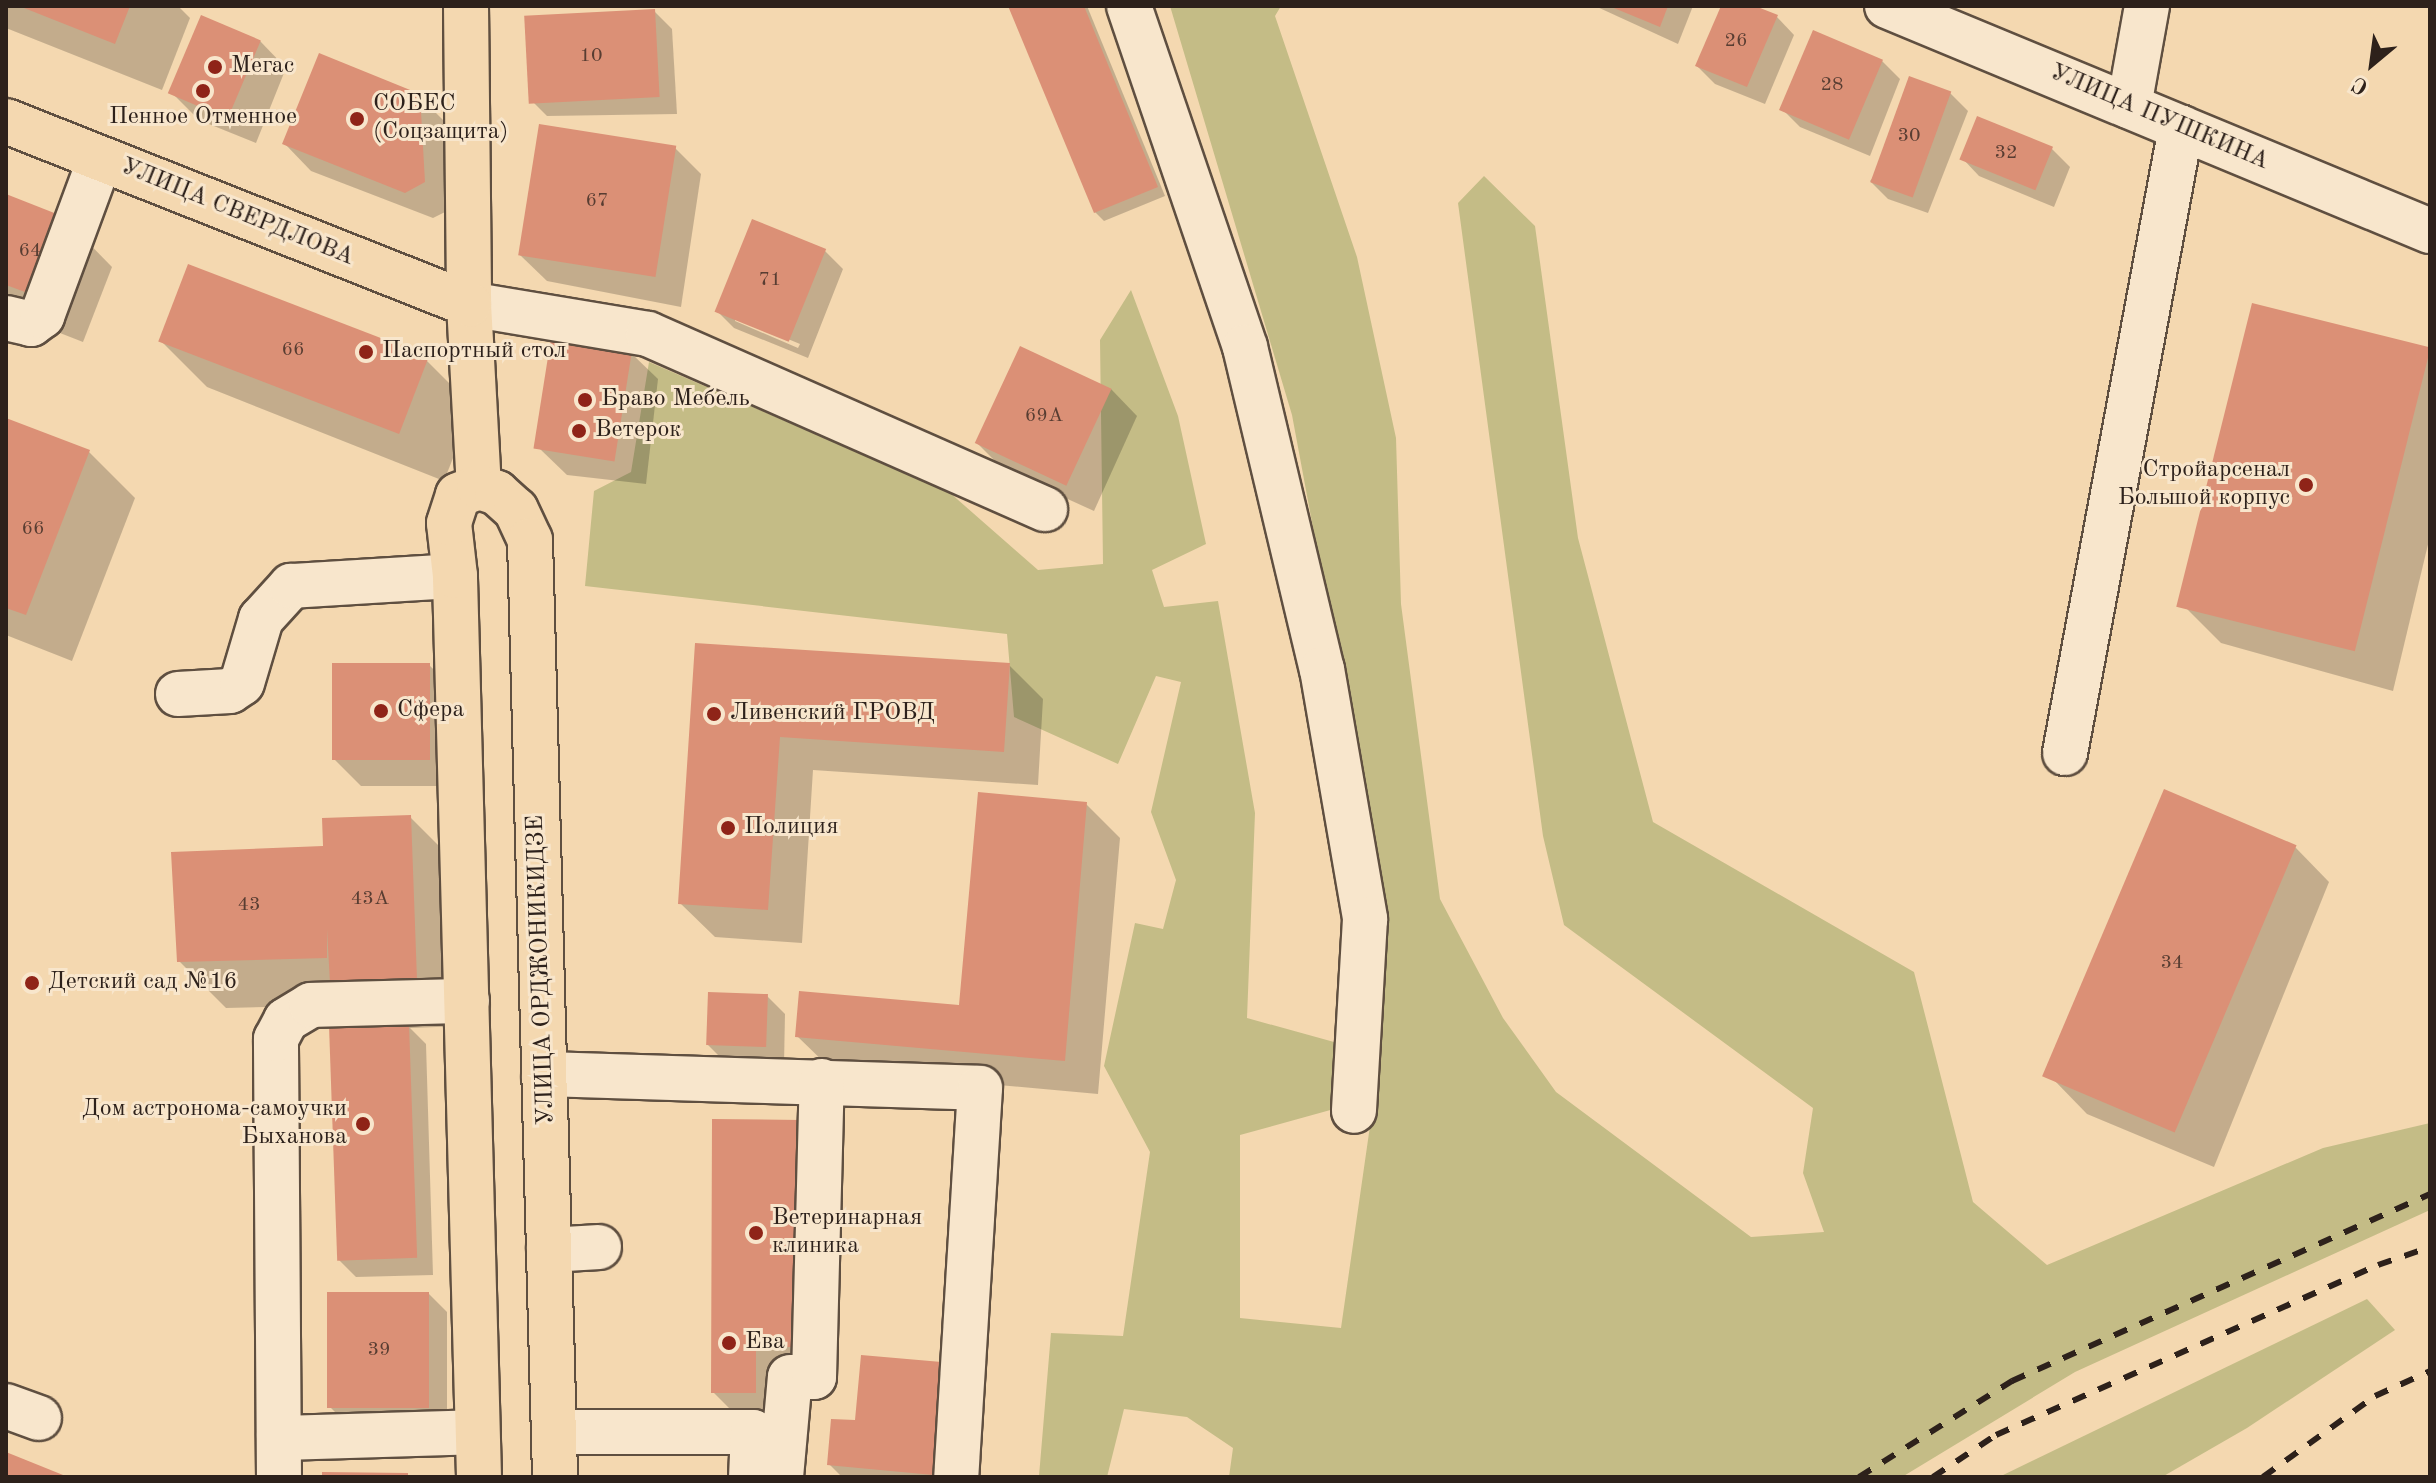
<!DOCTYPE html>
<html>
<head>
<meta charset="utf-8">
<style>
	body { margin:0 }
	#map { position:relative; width:2436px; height:1483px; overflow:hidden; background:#f4d8b0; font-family:"Old Standard TT",serif }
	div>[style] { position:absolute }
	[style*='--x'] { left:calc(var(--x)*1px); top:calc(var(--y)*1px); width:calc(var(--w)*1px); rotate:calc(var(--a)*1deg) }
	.green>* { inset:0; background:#c4bc86 }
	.shadow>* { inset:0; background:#0003 }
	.building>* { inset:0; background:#db9076; transform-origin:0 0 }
	.roads { filter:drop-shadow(2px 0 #5f4f40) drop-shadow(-2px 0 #5f4f40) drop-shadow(0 2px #5f4f40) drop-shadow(0 -2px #5f4f40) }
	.minor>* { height:44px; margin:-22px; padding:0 22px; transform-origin:22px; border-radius:22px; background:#f8e6cc }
	.major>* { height:44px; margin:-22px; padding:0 22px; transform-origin:22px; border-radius:22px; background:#f4d8b0 }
	.rail>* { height:6px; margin-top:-3px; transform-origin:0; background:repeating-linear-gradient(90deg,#2d211b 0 14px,transparent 0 28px) }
	.dots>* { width:22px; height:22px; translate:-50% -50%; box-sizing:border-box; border:4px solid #f8e6cc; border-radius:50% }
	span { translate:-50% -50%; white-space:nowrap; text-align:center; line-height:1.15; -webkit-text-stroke:6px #f8e6cc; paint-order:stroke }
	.number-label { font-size:20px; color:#583d32 }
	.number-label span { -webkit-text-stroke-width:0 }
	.poi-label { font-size:24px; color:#2d211b }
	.left { translate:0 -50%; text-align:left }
	.right { translate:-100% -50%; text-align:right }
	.street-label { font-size:24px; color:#2d211b }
	.frame { position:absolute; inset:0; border:8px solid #2d211b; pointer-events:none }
	.north { position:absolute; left:2332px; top:24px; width:80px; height:80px; -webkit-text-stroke:6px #f8e6cc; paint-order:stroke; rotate:209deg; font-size:22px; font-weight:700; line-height:32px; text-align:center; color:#2d211b }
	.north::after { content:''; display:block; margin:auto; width:28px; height:36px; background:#2d211b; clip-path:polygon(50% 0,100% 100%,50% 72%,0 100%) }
</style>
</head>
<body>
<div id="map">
	<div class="green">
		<i style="clip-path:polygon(1170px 6px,1281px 6px,1275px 16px,1357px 257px,1396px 438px,1401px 604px,1440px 899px,1503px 1018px,1556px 1092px,1751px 1237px,1824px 1232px,1803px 1173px,1813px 1108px,1564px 925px,1543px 836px,1458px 203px,1484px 176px,1535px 226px,1578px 538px,1653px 822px,1914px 972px,1973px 1202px,2047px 1265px,2323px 1148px,2430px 1123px,2430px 1210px,2075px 1372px,1902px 1477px,1229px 1477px,1233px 1448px,1187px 1417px,1124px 1409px,1107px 1477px,1039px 1476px,1051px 1333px,1123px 1336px,1150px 1152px,1104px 1066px,1135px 923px,1163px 929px,1176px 880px,1151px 812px,1181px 682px,1156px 676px,1118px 764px,1014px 717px,1007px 634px,585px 586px,594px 491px,631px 472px,649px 362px,949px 492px,1038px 570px,1103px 564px,1100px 340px,1131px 290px,1178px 416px,1206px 544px,1152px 570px,1164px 607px,1218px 601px,1255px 813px,1247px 1018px,1334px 1042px,1334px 1109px,1240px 1135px,1240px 1318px,1341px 1328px,1371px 1119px,1379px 882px,1292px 415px)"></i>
		<i style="clip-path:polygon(2367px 1299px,2395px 1330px,2247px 1428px,2162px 1477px,1999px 1477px)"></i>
	</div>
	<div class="shadow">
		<i style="clip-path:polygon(6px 6px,178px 6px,190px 18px,162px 90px,6px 28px)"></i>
		<i style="clip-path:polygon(1010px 6px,1087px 6px,1165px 196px,1104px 221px,1095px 212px)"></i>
		<i style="clip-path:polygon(1595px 6px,1693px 6px,1678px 44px)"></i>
		<i style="clip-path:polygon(1723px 6px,1750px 6px,1777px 17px,1794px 35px,1765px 104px,1715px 84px,1697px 66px)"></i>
		<i style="clip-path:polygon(654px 11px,672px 29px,677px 114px,547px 116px,529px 98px)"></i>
		<i style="clip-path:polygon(260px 41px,286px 68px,256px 143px,199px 120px,172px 93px)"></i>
		<i style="clip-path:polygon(1882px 61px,1900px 79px,1870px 156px,1800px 127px,1782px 109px)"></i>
		<i style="clip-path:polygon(1950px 93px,1968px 111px,1928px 213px,1888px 199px,1870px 181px)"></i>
		<i style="clip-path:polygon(419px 96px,446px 123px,451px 209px,433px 218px,311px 171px,285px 144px)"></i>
		<i style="clip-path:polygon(675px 148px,701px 174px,681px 307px,547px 281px,520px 255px)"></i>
		<i style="clip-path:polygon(2052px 149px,2070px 167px,2054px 207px,1979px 176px,1962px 158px)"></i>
		<i style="clip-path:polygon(6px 197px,66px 220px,112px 267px,83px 342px,6px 312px)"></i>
		<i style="clip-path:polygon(evenodd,825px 251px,843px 269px,808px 358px,734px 328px,716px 310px,825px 251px,735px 317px,800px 344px,798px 348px,735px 321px,735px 317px)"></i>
		<i style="clip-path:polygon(2254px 306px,2430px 351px,2430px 536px,2393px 691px,2221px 643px,2186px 608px)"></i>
		<i style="clip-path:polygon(161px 341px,426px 360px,473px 407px,444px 481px,207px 387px)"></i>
		<i style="clip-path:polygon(631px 353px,658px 379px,646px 484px,567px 475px,540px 449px)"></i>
		<i style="clip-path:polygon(1111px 389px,1137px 416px,1094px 511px,1004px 470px,978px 444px)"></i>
		<i style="clip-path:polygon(6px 420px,89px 452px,135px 498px,72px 661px,6px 635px)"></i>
		<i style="clip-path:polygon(696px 645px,1009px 665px,1043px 699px,1038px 785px,813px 770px,802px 943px,715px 937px,680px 903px)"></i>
		<i style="clip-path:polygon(429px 665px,456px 691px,456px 786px,361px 786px,335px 760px)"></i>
		<i style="clip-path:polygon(1086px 804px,1120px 838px,1098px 1094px,832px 1070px,797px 1036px,961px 1007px)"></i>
		<i style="clip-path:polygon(410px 817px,457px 864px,463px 1026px,410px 1028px,426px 1044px,433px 1275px,356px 1277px,338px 1259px,355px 1005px,226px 1008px,179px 961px,325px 848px)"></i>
		<i style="clip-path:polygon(2295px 847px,2329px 882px,2214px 1167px,2087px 1114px,2053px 1079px)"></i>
		<i style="clip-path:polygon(767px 996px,785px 1014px,784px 1065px,726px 1063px,708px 1045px)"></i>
		<i style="clip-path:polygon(800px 1122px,827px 1373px,782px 1419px,740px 1419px,713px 1392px)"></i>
		<i style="clip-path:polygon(429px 1294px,447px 1312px,447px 1425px,348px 1425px,330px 1407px)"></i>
		<i style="clip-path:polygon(829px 1464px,972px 1477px,842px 1477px)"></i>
	</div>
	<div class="building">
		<i style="clip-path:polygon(19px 6px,130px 6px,115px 44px)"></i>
		<i style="clip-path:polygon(1008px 6px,1084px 6px,1158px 187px,1094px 213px)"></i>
		<i style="clip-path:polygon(1609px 6px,1668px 6px,1660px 27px)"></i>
		<i style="clip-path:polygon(1721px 6px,1755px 6px,1778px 15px,1747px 87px,1695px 66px)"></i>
		<i style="left:655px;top:9px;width:88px;height:131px;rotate:87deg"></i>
		<i style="left:201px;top:15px;width:65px;height:85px;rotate:23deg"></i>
		<i style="left:1813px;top:30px;width:76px;height:87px;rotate:23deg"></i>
		<i style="clip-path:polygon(319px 53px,420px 94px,425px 182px,405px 193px,282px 144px)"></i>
		<i style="left:1909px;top:76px;width:45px;height:113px;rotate:20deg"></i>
		<i style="left:1977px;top:116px;width:82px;height:47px;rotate:22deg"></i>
		<i style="left:539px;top:124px;width:139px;height:133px;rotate:9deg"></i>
		<i style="clip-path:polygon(6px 194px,67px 218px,36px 296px,6px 285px)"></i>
		<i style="left:752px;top:219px;width:80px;height:100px;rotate:22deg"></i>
		<i style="left:188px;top:264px;width:258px;height:83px;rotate:21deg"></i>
		<i style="left:2252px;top:303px;width:184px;height:313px;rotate:14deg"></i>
		<i style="left:551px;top:338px;width:82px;height:112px;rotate:9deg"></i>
		<i style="left:1020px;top:346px;width:101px;height:107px;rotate:25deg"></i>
		<i style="clip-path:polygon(6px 418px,90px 450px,26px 615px,6px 608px)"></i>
		<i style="clip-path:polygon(695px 643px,1010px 663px,1004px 752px,780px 737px,768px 910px,678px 904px)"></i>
		<i style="left:332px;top:663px;width:98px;height:97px"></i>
		<i style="left:2164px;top:789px;width:144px;height:312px;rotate:23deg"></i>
		<i style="clip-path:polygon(978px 792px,1087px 802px,1065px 1061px,795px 1037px,799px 991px,959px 1005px)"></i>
		<i style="clip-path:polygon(411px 815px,417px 980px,330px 983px,327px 929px,327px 958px,177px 962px,171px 852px,323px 846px,322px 818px)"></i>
		<i style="left:708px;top:992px;width:60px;height:53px;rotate:2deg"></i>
		<i style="left:409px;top:1024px;width:234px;height:80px;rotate:88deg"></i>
		<i style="clip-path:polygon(712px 1119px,801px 1120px,801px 1347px,756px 1347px,756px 1393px,711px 1393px)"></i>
		<i style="left:327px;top:1292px;width:102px;height:116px"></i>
		<i style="clip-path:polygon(861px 1355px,953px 1363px,944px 1476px,827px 1465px,831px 1419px,855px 1420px)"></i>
		<i style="clip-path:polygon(6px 1452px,68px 1477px,6px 1477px)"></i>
		<i style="clip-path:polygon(322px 1472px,408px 1473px,408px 1477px,322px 1477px)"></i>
	</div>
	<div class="roads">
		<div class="minor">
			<i style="--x:1129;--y:6;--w:360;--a:71.2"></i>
			<i style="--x:1245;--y:347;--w:331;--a:76.6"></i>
			<i style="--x:1322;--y:669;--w:254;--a:80.2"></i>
			<i style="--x:1365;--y:919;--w:192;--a:93.3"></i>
			<i style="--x:1887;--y:6;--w:588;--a:22.51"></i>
			<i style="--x:2129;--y:106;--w:102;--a:-79.8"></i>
			<i style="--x:469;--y:304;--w:181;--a:9.5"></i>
			<i style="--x:648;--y:334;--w:434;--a:23.8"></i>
			<i style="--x:6;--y:318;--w:26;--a:13"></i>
			<i style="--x:31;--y:324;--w:14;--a:-36"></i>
			<i style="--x:42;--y:316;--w:167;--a:-69.7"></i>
			<i style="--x:178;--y:694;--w:52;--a:-3.3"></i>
			<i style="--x:230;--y:691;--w:14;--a:-34"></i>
			<i style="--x:242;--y:683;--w:67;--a:-73.5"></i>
			<i style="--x:261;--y:619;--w:45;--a:-47.7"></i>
			<i style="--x:291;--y:586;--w:164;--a:-3.5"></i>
			<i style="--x:2065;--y:753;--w:636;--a:-79.49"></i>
			<i style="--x:544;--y:1074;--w:436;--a:1.8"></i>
			<i style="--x:980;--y:1088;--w:390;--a:93.5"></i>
			<i style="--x:549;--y:1250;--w:50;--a:-3.4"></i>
			<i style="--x:6;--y:1406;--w:35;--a:20"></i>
			<i style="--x:555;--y:1432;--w:198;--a:0"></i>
			<i style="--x:753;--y:1432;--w:45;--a:92.5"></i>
			<i style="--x:279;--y:1438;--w:198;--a:-1.7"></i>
			<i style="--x:279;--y:1477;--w:438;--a:-90.4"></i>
			<i style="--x:276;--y:1039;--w:21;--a:-62"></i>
			<i style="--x:286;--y:1020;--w:29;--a:-31"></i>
			<i style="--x:311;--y:1005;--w:156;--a:-1.5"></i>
			<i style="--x:781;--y:1477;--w:100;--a:-84.9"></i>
			<i style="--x:790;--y:1377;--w:24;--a:0"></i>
			<i style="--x:814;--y:1377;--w:296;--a:-88.5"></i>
		</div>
		<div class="major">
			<i style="--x:466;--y:6;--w:298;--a:89.4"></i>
			<i style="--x:469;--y:304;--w:183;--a:86.9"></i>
			<i style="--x:6;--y:121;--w:498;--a:21.6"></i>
			<i style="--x:479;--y:1477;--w:901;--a:-91.53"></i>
			<i style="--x:455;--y:576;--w:53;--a:-96.5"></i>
			<i style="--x:449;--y:523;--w:29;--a:-72"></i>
			<i style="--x:458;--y:495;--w:22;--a:-21"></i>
			<i style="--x:479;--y:487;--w:19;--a:18"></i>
			<i style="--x:497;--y:493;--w:25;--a:42"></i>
			<i style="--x:516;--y:510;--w:33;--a:65"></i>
			<i style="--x:530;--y:540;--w:937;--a:88.47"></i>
		</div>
	</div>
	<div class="rail">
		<i style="--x:1859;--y:1477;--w:181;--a:-32.1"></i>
		<i style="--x:2012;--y:1381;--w:458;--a:-24.1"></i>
		<i style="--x:1933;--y:1477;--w:76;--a:-33.7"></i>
		<i style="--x:1996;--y:1435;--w:418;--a:-24"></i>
		<i style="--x:2378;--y:1265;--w:55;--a:-19.1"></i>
		<i style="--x:2263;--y:1477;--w:138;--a:-35.9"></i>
		<i style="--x:2375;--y:1396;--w:60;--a:-24.4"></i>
	</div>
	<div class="dots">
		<i style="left:215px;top:67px;background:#8f2418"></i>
		<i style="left:203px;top:91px;background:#8f2418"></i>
		<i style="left:357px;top:119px;background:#8f2418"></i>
		<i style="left:366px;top:352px;background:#8f2418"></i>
		<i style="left:585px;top:400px;background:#8f2418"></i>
		<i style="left:579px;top:431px;background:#8f2418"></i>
		<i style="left:2306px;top:485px;background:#8f2418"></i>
		<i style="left:381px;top:711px;background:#8f2418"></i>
		<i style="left:714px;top:714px;background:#8f2418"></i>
		<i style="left:728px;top:828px;background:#8f2418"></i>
		<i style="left:32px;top:983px;background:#8f2418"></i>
		<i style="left:363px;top:1124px;background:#8f2418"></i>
		<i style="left:756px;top:1233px;background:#8f2418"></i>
		<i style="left:729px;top:1343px;background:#8f2418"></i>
	</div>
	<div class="number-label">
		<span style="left:1736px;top:41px">26</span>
		<span style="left:591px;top:56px">10</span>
		<span style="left:1832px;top:85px">28</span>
		<span style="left:1909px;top:136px">30</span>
		<span style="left:2006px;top:153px">32</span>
		<span style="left:597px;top:201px">67</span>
		<span style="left:30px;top:251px">64</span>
		<span style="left:770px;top:280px">71</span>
		<span style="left:293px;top:350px">66</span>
		<span style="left:1044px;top:416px">69А</span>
		<span style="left:33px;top:529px">66</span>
		<span style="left:370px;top:899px">43А</span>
		<span style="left:249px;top:905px">43</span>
		<span style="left:2172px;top:963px">34</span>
		<span style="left:379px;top:1350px">39</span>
	</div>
	<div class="poi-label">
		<span class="left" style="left:231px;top:67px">Мегас</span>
		<span class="left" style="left:373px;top:119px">СОБЕС<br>(Соцзащита)</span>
		<span style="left:203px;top:118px">Пенное Отменное</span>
		<span class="left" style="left:382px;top:352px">Паспортный стол</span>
		<span class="left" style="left:601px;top:400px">Браво Мебель</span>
		<span class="left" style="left:595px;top:431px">Ветерок</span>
		<span class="right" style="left:2290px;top:485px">Стройарсенал<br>Большой корпус</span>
		<span class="left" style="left:397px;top:711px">Сфера</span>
		<span class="left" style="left:730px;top:714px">Ливенский ГРОВД</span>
		<span class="left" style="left:744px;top:828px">Полиция</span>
		<span class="left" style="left:48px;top:983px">Детский сад №16</span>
		<span class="right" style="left:347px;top:1124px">Дом астронома-самоучки<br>Быханова</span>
		<span class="left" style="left:772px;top:1233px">Ветеринарная<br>клиника</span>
		<span class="left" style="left:745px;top:1343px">Ева</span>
	</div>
	<div class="street-label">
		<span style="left:2159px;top:118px;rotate:23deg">УЛИЦА ПУШКИНА</span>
		<span style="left:237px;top:213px;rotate:22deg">УЛИЦА СВЕРДЛОВА</span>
		<span style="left:542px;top:970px;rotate:-92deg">УЛИЦА ОРДЖОНИКИДЗЕ</span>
	</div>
	<div class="frame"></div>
	<div class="north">С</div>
</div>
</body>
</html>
